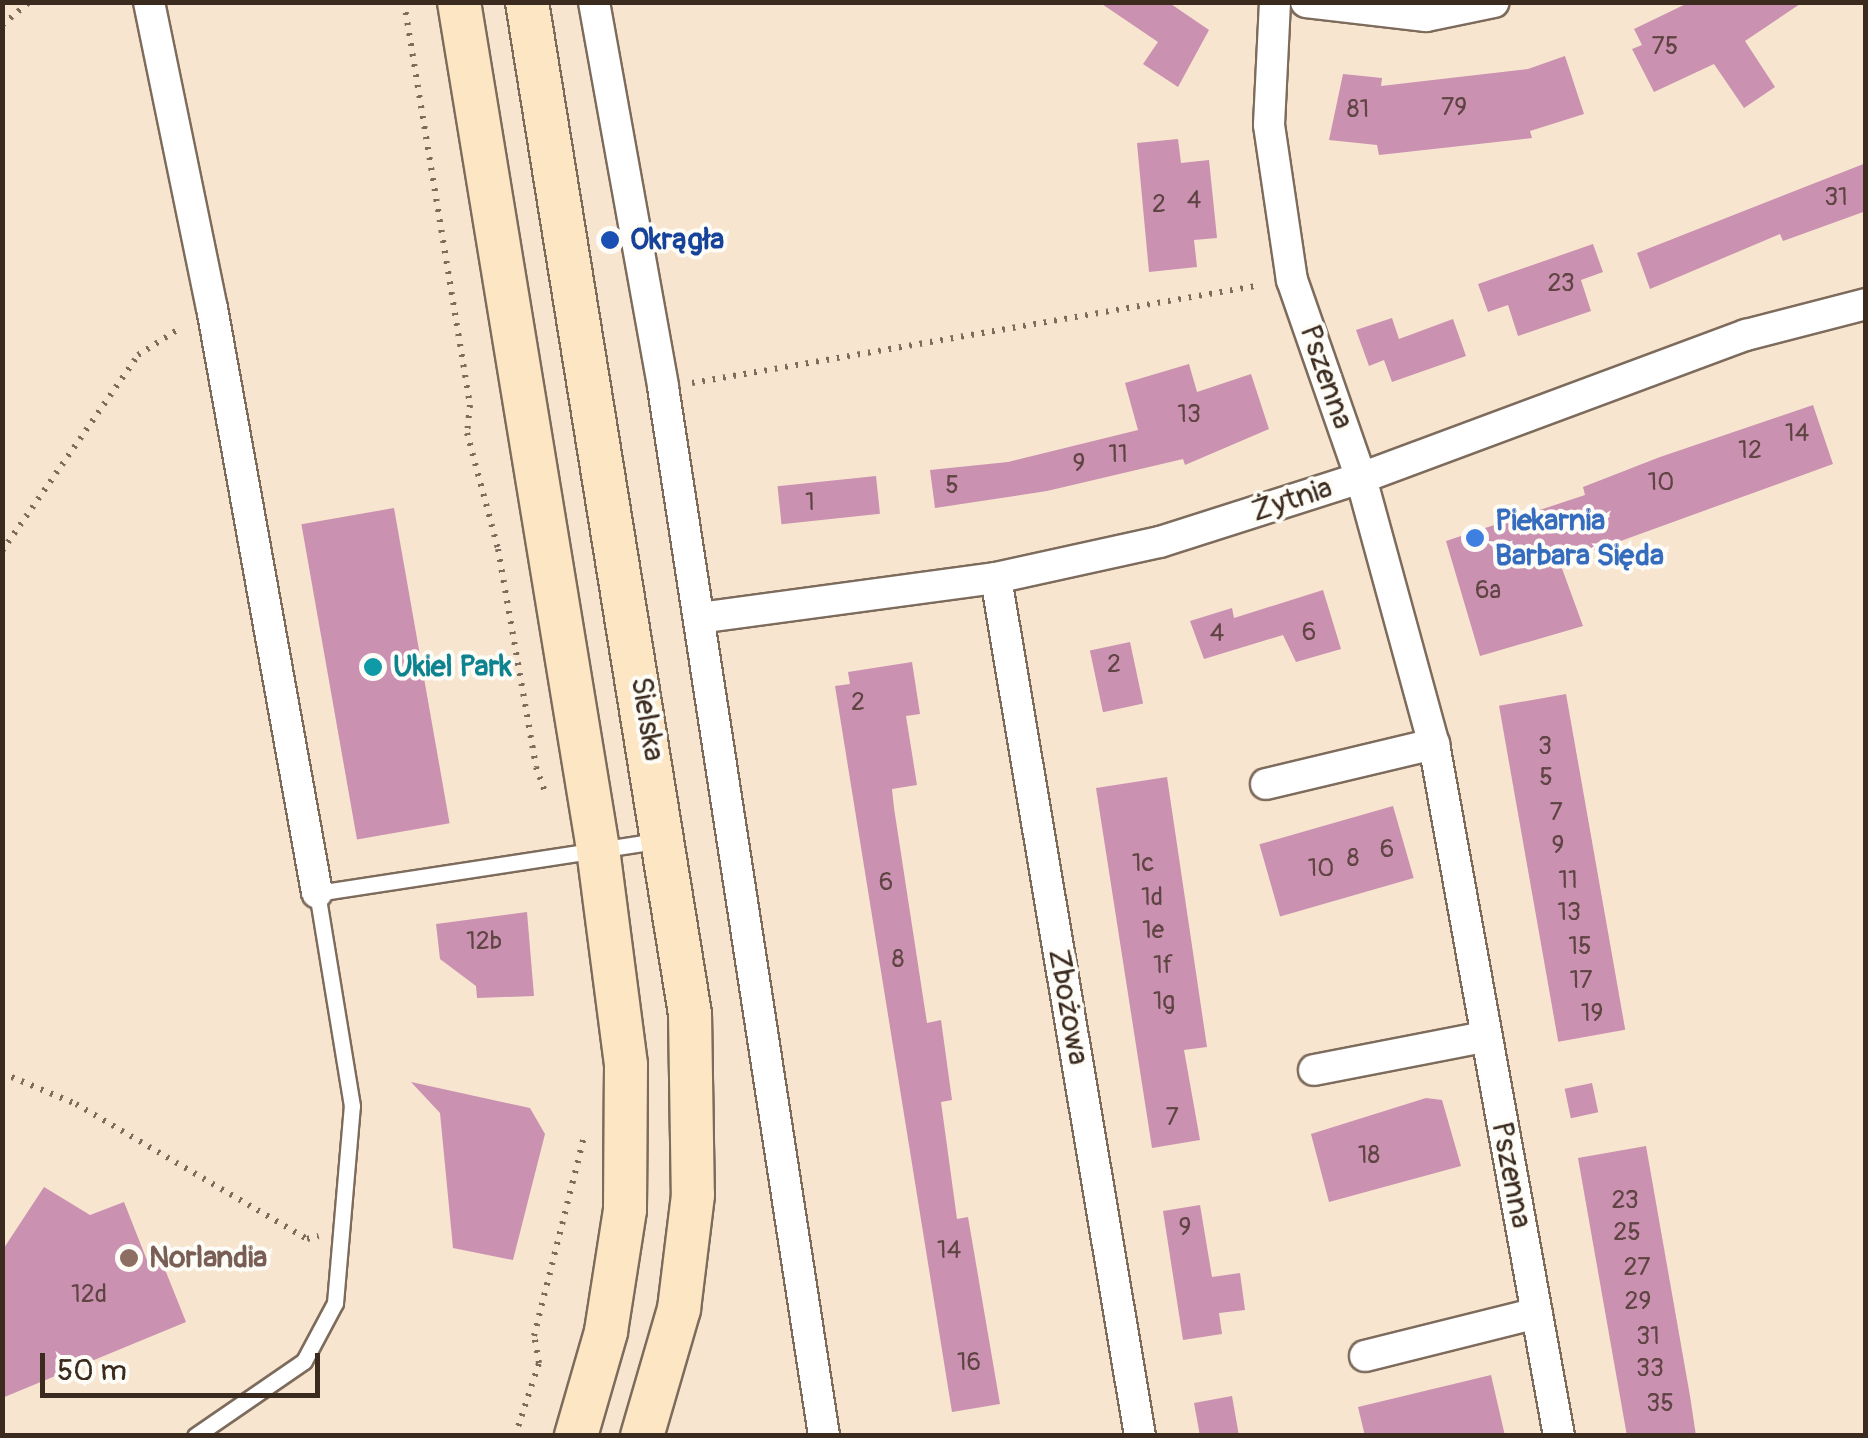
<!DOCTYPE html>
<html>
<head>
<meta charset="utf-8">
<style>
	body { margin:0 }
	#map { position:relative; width:1868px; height:1438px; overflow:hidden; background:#f7e5cf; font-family:Pangolin,sans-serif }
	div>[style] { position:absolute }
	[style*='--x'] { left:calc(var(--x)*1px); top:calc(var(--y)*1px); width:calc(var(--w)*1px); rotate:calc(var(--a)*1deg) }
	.building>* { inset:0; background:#ca91b1; transform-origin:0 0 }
	.path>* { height:6px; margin-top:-3px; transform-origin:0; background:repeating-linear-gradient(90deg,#7d6b5c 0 2.5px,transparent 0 10.5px) }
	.roads { filter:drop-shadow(2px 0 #7d6b5c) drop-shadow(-2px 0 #7d6b5c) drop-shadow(0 2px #7d6b5c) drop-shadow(0 -2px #7d6b5c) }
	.service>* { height:15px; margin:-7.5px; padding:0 7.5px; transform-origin:7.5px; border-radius:7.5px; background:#fff }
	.minor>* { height:30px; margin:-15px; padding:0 15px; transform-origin:15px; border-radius:15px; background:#fff }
	.secondary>* { height:42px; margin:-21px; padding:0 21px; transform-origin:21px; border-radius:21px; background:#fce6c4 }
	.dots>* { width:28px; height:28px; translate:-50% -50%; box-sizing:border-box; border:5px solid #fdfcf7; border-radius:50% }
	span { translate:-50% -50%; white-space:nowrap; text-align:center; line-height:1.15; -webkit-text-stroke:8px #fdfcf7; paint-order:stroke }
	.number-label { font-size:25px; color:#5f4443 }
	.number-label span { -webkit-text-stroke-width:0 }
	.transit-label { font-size:30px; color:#164399; font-weight:700 }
	.left { translate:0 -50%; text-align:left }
	.street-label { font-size:30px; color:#3b2a1e }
	.shop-label { font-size:30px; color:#366cbe; font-weight:700 }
	.culture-label { font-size:30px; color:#0d838f; font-weight:700 }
	.education-label { font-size:30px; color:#785e54; font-weight:700 }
	.frame { position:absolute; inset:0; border:5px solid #3b2a1e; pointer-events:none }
	.scale { position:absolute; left:40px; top:1353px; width:280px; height:45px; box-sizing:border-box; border:5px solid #3b2a1e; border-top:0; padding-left:12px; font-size:30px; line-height:35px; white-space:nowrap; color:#3b2a1e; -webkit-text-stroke:8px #fdfcf7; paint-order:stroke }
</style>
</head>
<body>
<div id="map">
	<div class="building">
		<i style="clip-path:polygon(1099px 2px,1168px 2px,1209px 30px,1178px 87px,1143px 64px,1158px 42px)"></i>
		<i style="clip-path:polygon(1690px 2px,1803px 2px,1745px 41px,1775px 87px,1744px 108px,1714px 64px,1654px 92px,1632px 49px,1642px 45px,1634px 29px)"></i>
		<i style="clip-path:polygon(1565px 56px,1584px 114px,1530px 131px,1532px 138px,1379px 155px,1377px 145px,1329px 140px,1343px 74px,1382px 78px,1381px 86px,1528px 69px)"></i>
		<i style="clip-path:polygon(1178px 139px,1181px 163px,1209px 160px,1217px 238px,1194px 240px,1197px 267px,1149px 272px,1137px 143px)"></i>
		<i style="clip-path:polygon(1866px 163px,1866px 211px,1783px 241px,1780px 234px,1650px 289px,1637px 253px)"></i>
		<i style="clip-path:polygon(1593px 244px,1603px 272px,1581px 280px,1591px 311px,1518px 336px,1508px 305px,1488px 312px,1478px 284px)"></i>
		<i style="clip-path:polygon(1392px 318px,1399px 339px,1453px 319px,1466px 356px,1392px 382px,1384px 360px,1369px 366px,1356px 330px)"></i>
		<i style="clip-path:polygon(1189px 364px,1197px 392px,1251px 374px,1269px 429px,1185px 465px,1183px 459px,1047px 491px,935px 508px,930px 470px,1008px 462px,1138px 430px,1125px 383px)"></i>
		<i style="clip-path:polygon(1813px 405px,1833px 464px,1560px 563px,1583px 626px,1480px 656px,1446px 541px,1585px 495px,1583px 487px,1660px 457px)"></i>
		<i style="left:876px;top:476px;width:38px;height:99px;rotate:84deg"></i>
		<i style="left:394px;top:508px;width:320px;height:94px;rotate:80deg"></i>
		<i style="clip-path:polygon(1323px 590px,1341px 649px,1296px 662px,1283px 635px,1204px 659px,1190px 621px,1232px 608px,1234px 618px)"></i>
		<i style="left:1130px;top:642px;width:63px;height:41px;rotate:78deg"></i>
		<i style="clip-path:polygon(912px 662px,920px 714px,906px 716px,917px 785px,892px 789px,894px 808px,927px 1023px,941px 1020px,952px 1100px,941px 1102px,957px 1219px,968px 1217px,1000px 1404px,952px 1412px,835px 686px,850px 684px,848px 672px)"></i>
		<i style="left:1566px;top:694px;width:341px;height:68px;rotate:80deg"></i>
		<i style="clip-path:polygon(1167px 777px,1207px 1047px,1184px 1050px,1200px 1140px,1152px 1148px,1096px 788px)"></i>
		<i style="left:1393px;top:806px;width:75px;height:139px;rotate:74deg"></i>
		<i style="clip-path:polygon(527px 912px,534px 996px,477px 998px,476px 986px,440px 959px,436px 924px)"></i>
		<i style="clip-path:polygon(411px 1082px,530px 1108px,545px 1134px,513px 1260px,453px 1248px,440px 1113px)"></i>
		<i style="left:1592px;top:1083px;width:30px;height:28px;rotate:78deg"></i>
		<i style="clip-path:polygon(1426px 1098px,1442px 1100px,1461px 1166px,1329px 1202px,1311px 1134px)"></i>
		<i style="clip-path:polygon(1646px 1146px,1690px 1396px,1696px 1436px,1627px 1436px,1578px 1158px)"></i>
		<i style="clip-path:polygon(44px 1187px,90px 1215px,124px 1202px,150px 1268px,162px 1262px,186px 1322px,2px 1398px,2px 1251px)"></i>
		<i style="clip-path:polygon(1200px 1205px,1212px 1277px,1240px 1273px,1245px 1310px,1219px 1313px,1222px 1334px,1183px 1340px,1163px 1211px)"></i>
		<i style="clip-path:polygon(1491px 1375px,1505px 1436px,1365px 1436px,1358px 1407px)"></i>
		<i style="clip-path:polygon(1232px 1396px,1239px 1436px,1200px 1436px,1194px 1403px)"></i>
	</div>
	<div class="path">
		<i style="--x:404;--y:2;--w:408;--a:80.7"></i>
		<i style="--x:470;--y:405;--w:28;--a:96"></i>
		<i style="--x:467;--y:433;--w:120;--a:75"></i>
		<i style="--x:498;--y:549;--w:221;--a:80.1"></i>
		<i style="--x:536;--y:767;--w:29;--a:70"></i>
		<i style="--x:2;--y:25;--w:35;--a:-40"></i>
		<i style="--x:692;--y:383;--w:577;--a:-9.77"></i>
		<i style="--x:2;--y:551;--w:239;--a:-55.2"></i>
		<i style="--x:138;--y:355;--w:52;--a:-32.5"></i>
		<i style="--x:2;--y:1073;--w:80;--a:22.7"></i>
		<i style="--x:76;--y:1104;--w:268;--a:30.3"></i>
		<i style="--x:307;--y:1239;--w:12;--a:-14"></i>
		<i style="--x:515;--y:1436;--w:77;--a:-71.8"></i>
		<i style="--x:539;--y:1363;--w:27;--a:-100"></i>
		<i style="--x:534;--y:1336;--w:205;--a:-75.9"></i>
	</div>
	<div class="roads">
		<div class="service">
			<i style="--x:195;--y:1436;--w:132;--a:-34.5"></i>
			<i style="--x:304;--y:1361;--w:66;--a:-61.9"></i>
			<i style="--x:335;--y:1303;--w:198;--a:-85.1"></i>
			<i style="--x:352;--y:1106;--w:216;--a:-99.3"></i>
			<i style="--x:317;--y:893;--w:345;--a:-8.7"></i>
		</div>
		<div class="minor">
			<i style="--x:149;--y:2;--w:312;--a:78.4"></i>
			<i style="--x:212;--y:308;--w:594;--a:79.82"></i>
			<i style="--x:594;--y:2;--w:391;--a:79.8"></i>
			<i style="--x:663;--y:387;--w:1061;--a:81.27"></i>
			<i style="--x:1275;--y:2;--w:123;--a:92.8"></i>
			<i style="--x:1269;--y:125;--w:157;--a:81.6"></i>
			<i style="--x:1292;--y:280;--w:210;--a:70.8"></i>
			<i style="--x:1361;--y:478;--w:276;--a:74.7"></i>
			<i style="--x:1434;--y:744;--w:703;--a:79.76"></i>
			<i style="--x:1306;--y:2;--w:121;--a:6.7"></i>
			<i style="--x:1426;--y:16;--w:69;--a:-11.6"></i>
			<i style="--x:996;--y:578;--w:870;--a:80.47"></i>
			<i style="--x:699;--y:618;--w:300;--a:-7.7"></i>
			<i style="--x:996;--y:578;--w:168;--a:-12.4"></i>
			<i style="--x:1160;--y:542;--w:211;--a:-17.7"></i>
			<i style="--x:1361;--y:478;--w:411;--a:-20.4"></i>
			<i style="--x:1746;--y:335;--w:124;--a:-14.5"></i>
			<i style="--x:1266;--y:784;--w:173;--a:-13.4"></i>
			<i style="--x:1314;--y:1070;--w:173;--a:-11"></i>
			<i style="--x:1365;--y:1356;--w:177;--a:-14"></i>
		</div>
		<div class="secondary">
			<i style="--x:459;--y:2;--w:858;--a:80.68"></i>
			<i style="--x:598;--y:849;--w:218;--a:82.6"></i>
			<i style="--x:626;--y:1065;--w:145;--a:90.4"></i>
			<i style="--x:625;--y:1210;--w:123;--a:98.9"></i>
			<i style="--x:606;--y:1332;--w:108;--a:106.1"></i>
			<i style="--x:527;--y:2;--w:1025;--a:80.85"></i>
			<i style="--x:690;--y:1014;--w:181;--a:89.1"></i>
			<i style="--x:693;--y:1195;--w:115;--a:97"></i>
			<i style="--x:679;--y:1309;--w:132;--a:106.2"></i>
		</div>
	</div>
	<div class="dots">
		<i style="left:610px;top:240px;background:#1a4fb4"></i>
		<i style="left:1475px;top:538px;background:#3f7fe0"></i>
		<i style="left:373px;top:667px;background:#0f9aa8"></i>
		<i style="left:129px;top:1258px;background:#8d6e63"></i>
	</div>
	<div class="number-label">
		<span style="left:1665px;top:47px">75</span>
		<span style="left:1454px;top:108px">79</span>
		<span style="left:1358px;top:110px">81</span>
		<span style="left:1836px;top:198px">31</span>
		<span style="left:1194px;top:201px">4</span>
		<span style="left:1159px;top:205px">2</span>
		<span style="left:1561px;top:284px">23</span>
		<span style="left:1189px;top:415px">13</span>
		<span style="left:1797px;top:434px">14</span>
		<span style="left:1750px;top:451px">12</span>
		<span style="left:1118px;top:455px">11</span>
		<span style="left:1079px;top:464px">9</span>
		<span style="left:1661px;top:483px">10</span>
		<span style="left:952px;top:486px">5</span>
		<span style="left:810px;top:503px">1</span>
		<span style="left:1488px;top:591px">6a</span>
		<span style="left:1309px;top:633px">6</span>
		<span style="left:1217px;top:634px">4</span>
		<span style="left:1114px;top:665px">2</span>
		<span style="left:858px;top:703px">2</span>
		<span style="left:1545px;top:747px">3</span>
		<span style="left:1546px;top:778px">5</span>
		<span style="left:1556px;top:813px">7</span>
		<span style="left:1558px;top:846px">9</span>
		<span style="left:1387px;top:850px">6</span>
		<span style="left:1353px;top:859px">8</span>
		<span style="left:1143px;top:864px">1c</span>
		<span style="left:1321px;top:869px">10</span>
		<span style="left:1568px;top:881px">11</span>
		<span style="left:886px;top:883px">6</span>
		<span style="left:1152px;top:898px">1d</span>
		<span style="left:1569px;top:913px">13</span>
		<span style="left:1153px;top:931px">1e</span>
		<span style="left:484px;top:942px">12b</span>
		<span style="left:1580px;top:947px">15</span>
		<span style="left:898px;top:960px">8</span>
		<span style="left:1163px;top:966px">1f</span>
		<span style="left:1581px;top:981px">17</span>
		<span style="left:1164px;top:1002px">1g</span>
		<span style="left:1592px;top:1014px">19</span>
		<span style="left:1172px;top:1118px">7</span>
		<span style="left:1369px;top:1156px">18</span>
		<span style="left:1625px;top:1201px">23</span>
		<span style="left:1185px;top:1228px">9</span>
		<span style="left:1627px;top:1233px">25</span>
		<span style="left:949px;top:1251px">14</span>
		<span style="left:1637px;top:1268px">27</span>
		<span style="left:89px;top:1295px">12d</span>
		<span style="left:1638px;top:1302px">29</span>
		<span style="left:1648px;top:1337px">31</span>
		<span style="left:969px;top:1363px">16</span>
		<span style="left:1650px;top:1369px">33</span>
		<span style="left:1660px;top:1404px">35</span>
	</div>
	<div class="transit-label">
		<span class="left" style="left:630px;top:240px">Okrągła</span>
	</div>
	<div class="street-label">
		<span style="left:1326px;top:377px;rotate:71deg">Pszenna</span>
		<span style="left:1292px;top:500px;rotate:-18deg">Żytnia</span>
		<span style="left:647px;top:719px;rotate:81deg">Sielska</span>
		<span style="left:1068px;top:1007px;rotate:80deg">Zbożowa</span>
		<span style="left:1511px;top:1175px;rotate:79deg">Pszenna</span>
	</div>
	<div class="shop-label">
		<span class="left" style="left:1495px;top:538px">Piekarnia<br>Barbara Sięda</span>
	</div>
	<div class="culture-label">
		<span class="left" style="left:393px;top:667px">Ukiel Park</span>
	</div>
	<div class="education-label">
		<span class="left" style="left:149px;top:1258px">Norlandia</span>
	</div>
	<div class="frame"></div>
	<div class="scale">50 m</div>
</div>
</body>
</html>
